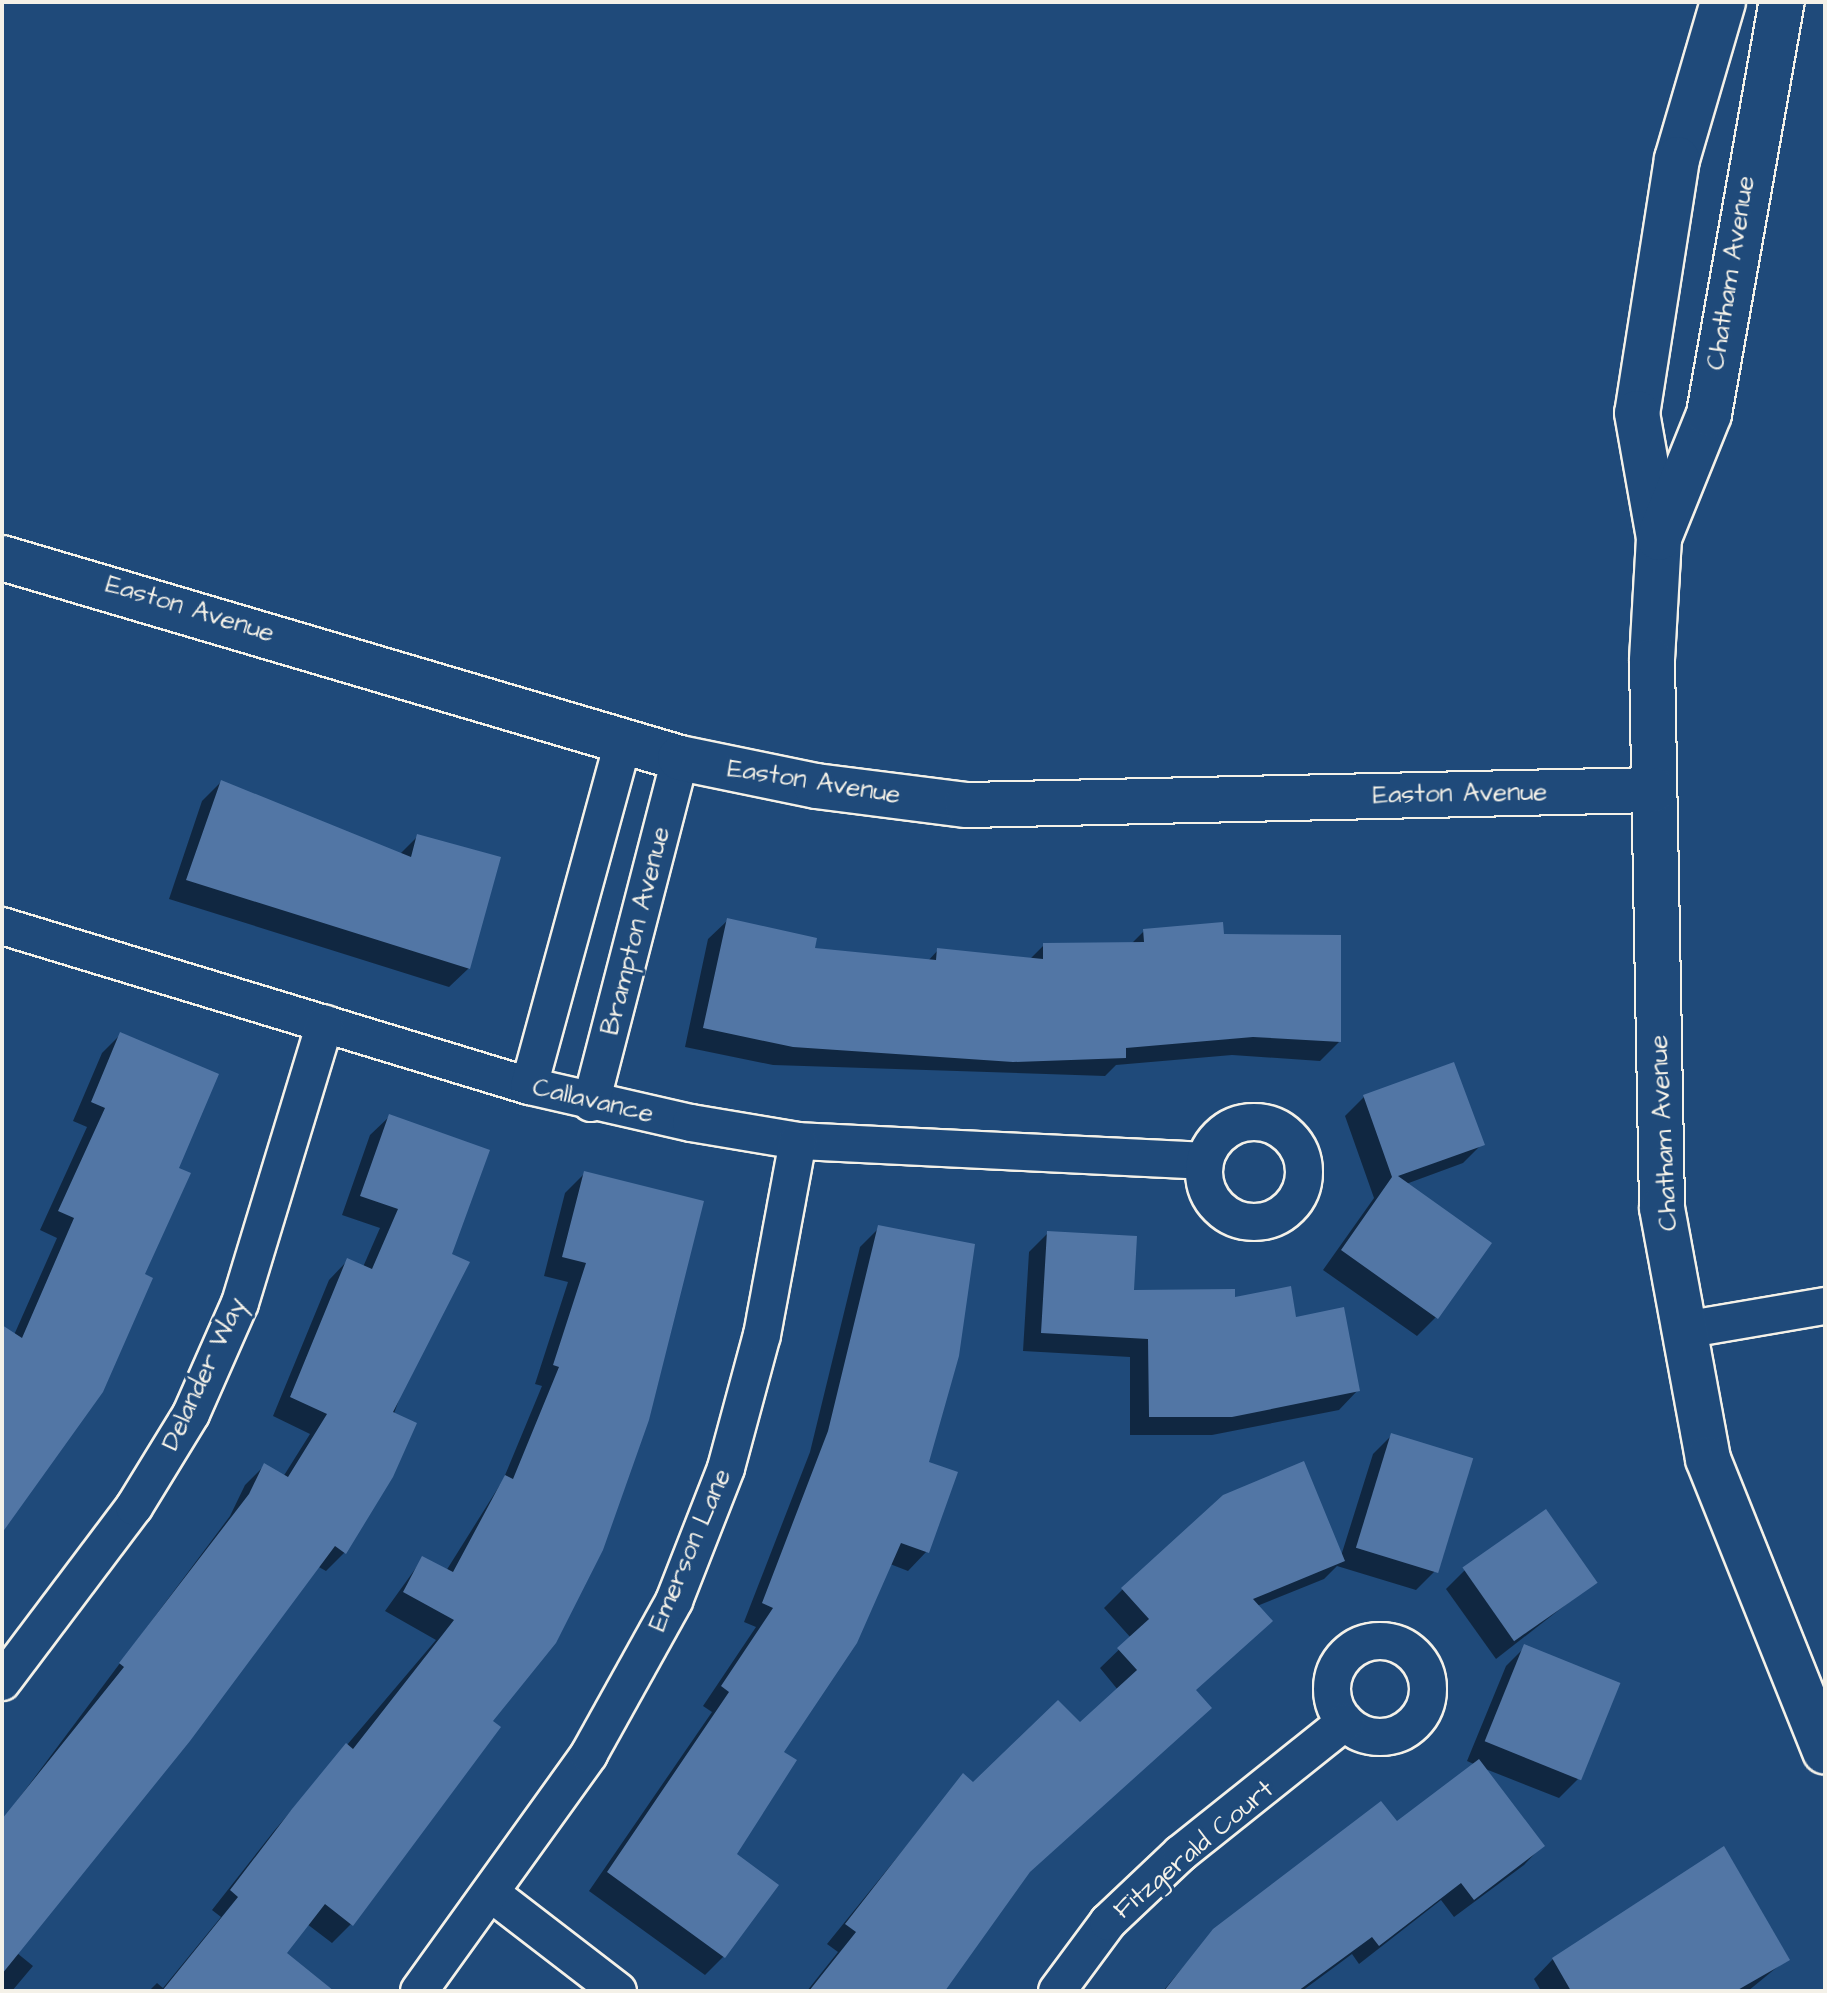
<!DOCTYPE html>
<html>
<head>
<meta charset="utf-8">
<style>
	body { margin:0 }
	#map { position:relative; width:1827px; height:1993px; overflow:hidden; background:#1f4a7a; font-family:"Architects Daughter",sans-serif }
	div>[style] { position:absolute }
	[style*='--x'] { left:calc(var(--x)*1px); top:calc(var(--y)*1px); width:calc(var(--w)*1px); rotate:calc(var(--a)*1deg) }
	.shadow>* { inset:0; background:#0007 }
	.building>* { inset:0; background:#5276a5; transform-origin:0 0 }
	.roads { filter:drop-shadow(2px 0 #f4f1e8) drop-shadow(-2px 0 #f4f1e8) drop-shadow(0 2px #f4f1e8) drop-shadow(0 -2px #f4f1e8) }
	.minor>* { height:36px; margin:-18px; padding:0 18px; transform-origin:18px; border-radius:18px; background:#1f4a7a }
	.minor>.ring { margin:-18px; padding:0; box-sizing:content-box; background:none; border:36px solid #1f4a7a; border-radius:50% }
	.tertiary>* { height:44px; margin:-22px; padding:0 22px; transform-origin:22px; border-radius:22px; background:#1f4a7a }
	span { translate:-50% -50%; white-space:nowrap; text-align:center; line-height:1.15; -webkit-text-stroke:6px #1f4a7a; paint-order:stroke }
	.street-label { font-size:26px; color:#f4f1e8 }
	.frame { position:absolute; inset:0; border:4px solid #f4f1e8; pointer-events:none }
</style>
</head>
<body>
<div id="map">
	<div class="shadow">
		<i style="clip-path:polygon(221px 782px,400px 854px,418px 836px,469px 968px,449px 987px,169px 899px,202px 801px)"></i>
		<i style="clip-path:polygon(728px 920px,812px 949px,927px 962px,938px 950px,1029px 960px,1044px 945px,1130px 945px,1144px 931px,1222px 936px,1339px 1042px,1320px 1061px,1232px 1055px,1116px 1065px,1105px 1076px,773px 1065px,685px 1047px,708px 939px)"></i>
		<i style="clip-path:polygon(121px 1034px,216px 1075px,2px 1526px,2px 1327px,14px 1335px,57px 1238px,40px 1230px,87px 1127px,73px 1121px,102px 1053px)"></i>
		<i style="clip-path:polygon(1364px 1097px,1482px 1144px,1463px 1163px,1406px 1184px,1436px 1317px,1417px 1336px,1323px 1270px,1374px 1198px,1345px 1116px)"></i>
		<i style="clip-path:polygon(390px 1116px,487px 1151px,345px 1552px,326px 1571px,317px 1566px,17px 1953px,33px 1966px,12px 1991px,2px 1991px,2px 1821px,230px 1516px,245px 1485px,264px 1466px,283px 1477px,310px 1434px,273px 1416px,329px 1280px,348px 1260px,363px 1267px,380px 1228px,342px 1215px,370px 1135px)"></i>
		<i style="clip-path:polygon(584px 1174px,701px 1203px,490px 1721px,351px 1924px,332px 1943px,307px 1924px,284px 1953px,302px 1991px,149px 1991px,157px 1983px,163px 1988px,221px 1917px,212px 1910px,274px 1831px,436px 1640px,385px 1611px,423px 1558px,446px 1571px,503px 1480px,542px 1386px,535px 1384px,568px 1282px,544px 1276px,565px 1193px)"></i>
		<i style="clip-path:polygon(879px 1228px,926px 1463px,927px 1551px,908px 1571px,890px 1564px,782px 1753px,734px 1855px,724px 1956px,705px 1975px,589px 1891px,712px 1712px,703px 1706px,756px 1627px,744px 1622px,810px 1452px,860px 1247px)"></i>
		<i style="clip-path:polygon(1048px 1233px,1132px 1292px,1233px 1300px,1295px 1319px,1358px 1390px,1339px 1410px,1212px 1435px,1130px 1435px,1130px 1357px,1023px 1351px,1029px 1252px)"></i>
		<i style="clip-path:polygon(1392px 1435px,1435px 1571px,1416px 1590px,1337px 1566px,1324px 1579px,1257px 1606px,1194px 1691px,1025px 1875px,944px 1991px,807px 1991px,838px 1952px,827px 1944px,963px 1776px,973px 1784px,1080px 1725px,1118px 1690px,1100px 1668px,1131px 1638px,1104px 1608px,1123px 1589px,1341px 1556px,1373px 1454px)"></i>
		<i style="clip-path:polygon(1465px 1570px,1596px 1581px,1496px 1659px,1446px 1589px)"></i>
		<i style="clip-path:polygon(1525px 1647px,1617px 1684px,1578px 1779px,1559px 1798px,1483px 1768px,1542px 1846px,1524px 1865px,1454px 1917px,1441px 1900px,1359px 1964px,1352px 1954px,1302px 1991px,1163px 1991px,1215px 1930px,1396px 1824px,1476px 1765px,1467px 1761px,1506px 1666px)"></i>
		<i style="clip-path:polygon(1553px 1959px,1787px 1959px,1748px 1991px,1541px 1991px,1534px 1979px)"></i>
	</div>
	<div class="building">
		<i style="clip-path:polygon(221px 780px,411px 857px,417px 834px,501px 857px,470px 969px,186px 880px)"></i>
		<i style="clip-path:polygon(727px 918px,817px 938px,815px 948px,936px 960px,937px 948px,1043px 959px,1043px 943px,1144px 942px,1143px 929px,1223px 922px,1224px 934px,1341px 935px,1341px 1042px,1253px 1037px,1126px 1048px,1126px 1058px,1013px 1062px,793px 1047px,703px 1028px)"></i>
		<i style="clip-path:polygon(120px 1032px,219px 1074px,179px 1168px,191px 1173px,145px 1274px,153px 1278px,103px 1392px,2px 1533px,2px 1325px,22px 1338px,74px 1218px,58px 1211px,105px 1108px,91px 1102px)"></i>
		<i style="clip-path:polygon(1454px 1062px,1485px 1145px,1398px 1176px,1492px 1243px,1438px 1319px,1341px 1250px,1392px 1177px,1363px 1095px)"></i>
		<i style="clip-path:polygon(389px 1114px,490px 1150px,452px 1254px,470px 1262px,393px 1412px,417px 1423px,393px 1477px,346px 1554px,335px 1546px,190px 1741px,2px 1974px,2px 1819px,124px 1667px,119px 1663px,249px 1494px,264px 1463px,288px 1477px,327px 1414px,290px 1397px,347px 1258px,372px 1269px,398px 1209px,360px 1196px)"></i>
		<i style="clip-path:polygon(584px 1171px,704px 1201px,649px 1420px,603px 1550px,556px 1643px,493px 1721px,501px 1727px,353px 1926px,325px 1904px,287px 1953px,334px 1991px,162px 1991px,238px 1897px,230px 1890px,292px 1809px,346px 1743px,353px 1749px,454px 1620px,403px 1592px,422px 1556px,453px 1572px,505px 1475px,513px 1479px,559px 1367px,553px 1365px,586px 1263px,562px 1257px)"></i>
		<i style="clip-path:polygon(878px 1225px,975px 1244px,959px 1356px,929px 1462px,958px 1472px,929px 1553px,901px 1543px,857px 1643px,784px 1752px,797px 1760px,737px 1854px,779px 1885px,725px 1958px,607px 1872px,729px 1692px,721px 1686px,773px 1608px,762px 1603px,828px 1431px)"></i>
		<i style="clip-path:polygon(1047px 1231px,1137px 1236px,1134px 1290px,1235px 1289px,1235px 1297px,1291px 1286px,1296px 1317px,1344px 1307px,1360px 1391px,1232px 1417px,1149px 1417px,1148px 1339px,1041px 1333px)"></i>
		<i style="left:1391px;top:1433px;width:86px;height:120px;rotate:17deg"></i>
		<i style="clip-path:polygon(1304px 1461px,1345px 1561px,1253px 1599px,1273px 1621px,1196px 1690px,1212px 1708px,1030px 1872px,945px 1991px,809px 1991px,856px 1932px,845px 1924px,963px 1773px,973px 1782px,1058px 1700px,1080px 1722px,1137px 1670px,1117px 1648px,1149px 1619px,1121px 1588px,1223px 1495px)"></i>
		<i style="left:1546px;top:1509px;width:90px;height:102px;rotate:55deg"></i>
		<i style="left:1524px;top:1644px;width:104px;height:105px;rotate:22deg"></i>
		<i style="clip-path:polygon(1479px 1759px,1545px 1846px,1474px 1900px,1461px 1883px,1379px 1946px,1372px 1937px,1298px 1991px,1164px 1991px,1213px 1929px,1381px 1801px,1397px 1821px)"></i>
		<i style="clip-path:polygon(1724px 1846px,1790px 1960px,1736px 1991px,1571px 1991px,1552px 1958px)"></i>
	</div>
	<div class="roads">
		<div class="minor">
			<i style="--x:2;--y:926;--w:551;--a:16.89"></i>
			<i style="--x:529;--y:1086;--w:166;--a:12.9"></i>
			<i style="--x:691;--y:1123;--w:109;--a:9.5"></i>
			<i style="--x:798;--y:1141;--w:407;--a:2.8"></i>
			<i style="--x:529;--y:1086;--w:357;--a:-74.7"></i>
			<i style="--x:591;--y:1103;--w:356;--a:-75.5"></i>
			<i class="ring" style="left:1204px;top:1122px;width:64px;height:64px"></i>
			<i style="--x:1684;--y:1330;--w:143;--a:-9.7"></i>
			<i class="ring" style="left:1332px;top:1641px;width:60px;height:60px"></i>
			<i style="--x:2;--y:1682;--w:219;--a:-53"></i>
			<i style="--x:134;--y:1507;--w:109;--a:-58.5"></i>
			<i style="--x:191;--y:1414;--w:121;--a:-66.2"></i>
			<i style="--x:240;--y:1303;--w:292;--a:-73.1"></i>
			<i style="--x:492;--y:1894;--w:159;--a:37.6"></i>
			<i style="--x:419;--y:1991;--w:292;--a:-54.3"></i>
			<i style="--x:589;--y:1754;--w:175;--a:-60.9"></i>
			<i style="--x:674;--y:1601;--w:143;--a:-68.6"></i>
			<i style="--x:726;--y:1468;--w:138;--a:-74.9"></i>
			<i style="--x:762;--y:1335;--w:197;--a:-79.5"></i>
			<i style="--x:1057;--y:1991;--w:86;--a:-53.5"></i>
			<i style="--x:1108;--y:1922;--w:100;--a:-43.4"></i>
			<i style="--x:1181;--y:1853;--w:210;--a:-38.6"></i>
		</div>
		<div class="tertiary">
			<i style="--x:1723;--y:2;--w:164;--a:106.3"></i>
			<i style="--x:1677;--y:159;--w:257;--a:98.9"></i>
			<i style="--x:1637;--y:413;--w:127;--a:80"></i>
			<i style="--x:1659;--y:538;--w:123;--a:93.3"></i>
			<i style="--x:1652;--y:661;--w:547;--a:88.95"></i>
			<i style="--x:1662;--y:1208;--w:255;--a:79.6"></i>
			<i style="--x:1708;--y:1459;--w:315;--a:68.2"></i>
			<i style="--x:1659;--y:538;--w:134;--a:-68"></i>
			<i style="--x:1709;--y:414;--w:418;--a:-80"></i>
			<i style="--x:2;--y:558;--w:707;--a:16.44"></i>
			<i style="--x:680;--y:758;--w:139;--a:11.6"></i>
			<i style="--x:816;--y:786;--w:152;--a:7.2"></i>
			<i style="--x:967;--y:805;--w:687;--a:-1.25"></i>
		</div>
	</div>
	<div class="street-label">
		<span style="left:1731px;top:273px;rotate:-81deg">Chatham Avenue</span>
		<span style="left:190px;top:609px;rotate:17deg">Easton Avenue</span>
		<span style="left:814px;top:782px;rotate:9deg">Easton Avenue</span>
		<span style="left:1460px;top:794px;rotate:-1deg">Easton Avenue</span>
		<span style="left:636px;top:931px;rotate:-76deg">Brampton Avenue</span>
		<span style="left:593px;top:1101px;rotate:13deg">Callavance</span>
		<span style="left:1664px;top:1133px;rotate:-93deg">Chatham Avenue</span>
		<span style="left:204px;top:1374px;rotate:-65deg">Delander Way</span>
		<span style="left:690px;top:1550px;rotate:-67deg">Emerson Lane</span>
		<span style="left:1194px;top:1850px;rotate:-40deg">Fitzgerald Court</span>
	</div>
	<div class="frame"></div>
</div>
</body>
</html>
